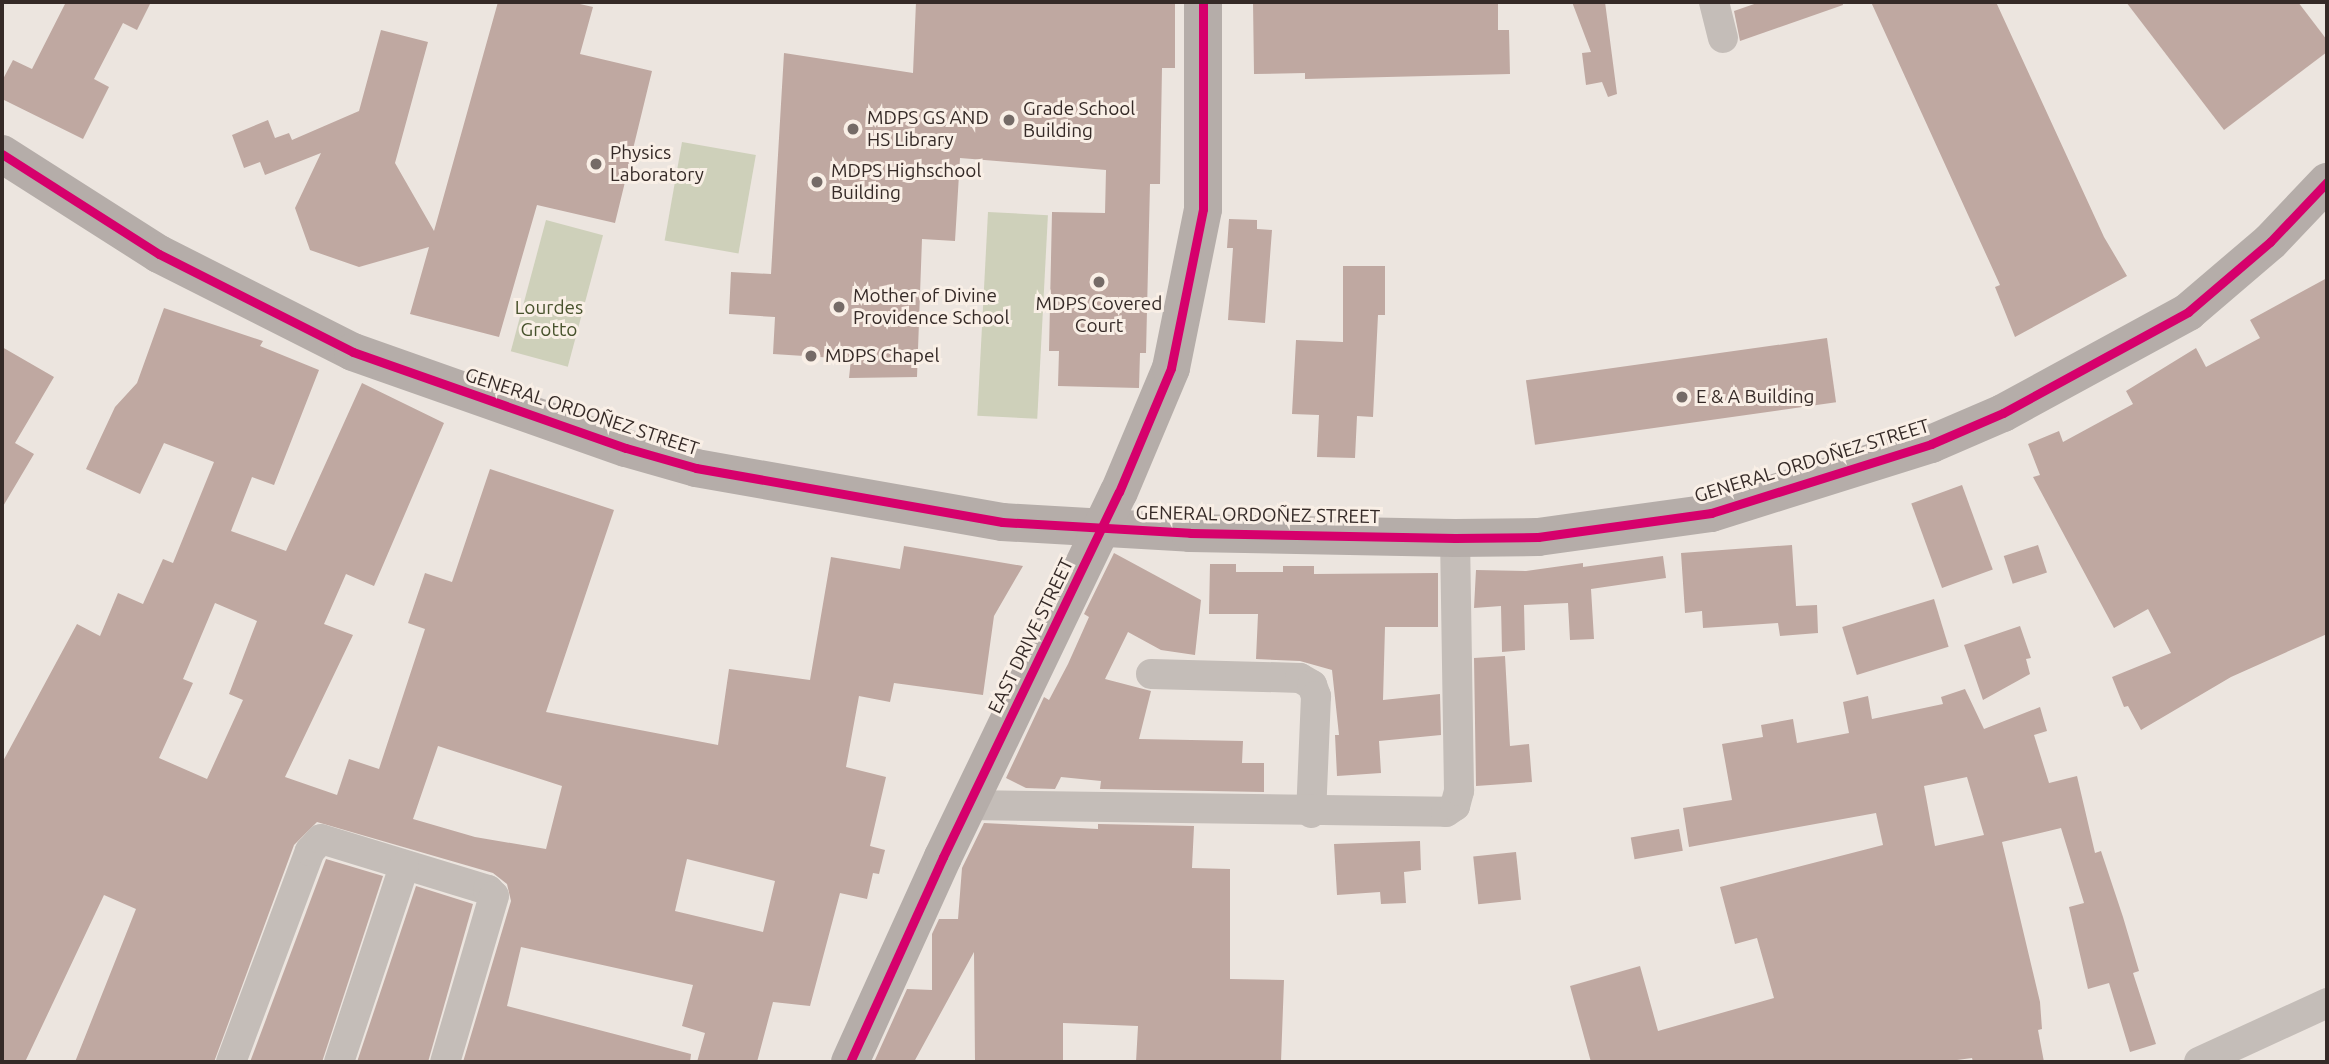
<!DOCTYPE html>
<html>
<head>
<meta charset="utf-8">
<style>
	body { margin:0 }
	#map { position:relative; width:2329px; height:1064px; overflow:hidden; background:#ece5df; font-family:Ubuntu,sans-serif }
	div>[style] { position:absolute }
	[style*='--x'] { left:calc(var(--x)*1px); top:calc(var(--y)*1px); width:calc(var(--w)*1px); rotate:calc(var(--a)*1deg) }
	.green>* { inset:0; background:#ced0ba; transform-origin:0 0 }
	.building>* { inset:0; background:#bfa8a1; transform-origin:0 0 }
	.street>* { height:30px; margin:-15px; padding:0 15px; transform-origin:15px; border-radius:15px; background:#c4bdb8 }
	.secondary>* { height:38px; margin:-19px; padding:0 19px; transform-origin:19px; border-radius:19px; background:#b5ada9 }
	.cycleway>* { height:9px; margin:-4.5px; padding:0 4.5px; transform-origin:4.5px; border-radius:4.5px; background:#d6006c }
	.dots>* { width:19px; height:19px; translate:-50% -50%; box-sizing:border-box; border:4px solid #f9efe6; border-radius:50% }
	span { translate:-50% -50%; white-space:nowrap; text-align:center; line-height:1.15; -webkit-text-stroke:6px #f9efe6; paint-order:stroke }
	.poi-label { font-size:19px; color:#352a27 }
	.left { translate:0 -50%; text-align:left }
	.park-label { font-size:19px; color:#47522c }
	.street-label { font-size:19px; color:#352a27 }
	.frame { position:absolute; inset:0; border:4px solid #352a27; pointer-events:none }
</style>
</head>
<body>
<div id="map">
	<div class="green">
		<i style="left:682px;top:142px;width:75px;height:100px;rotate:10deg"></i>
		<i style="left:988px;top:212px;width:60px;height:204px;rotate:3deg"></i>
		<i style="left:546px;top:220px;width:59px;height:136px;rotate:15deg"></i>
	</div>
	<div class="building">
		<i style="clip-path:polygon(66px 2px,151px 2px,137px 30px,123px 23px,94px 79px,109px 87px,83px 139px,2px 99px,2px 81px,13px 60px,32px 69px)"></i>
		<i style="clip-path:polygon(498px 2px,571px 2px,593px 7px,580px 54px,652px 71px,615px 223px,537px 205px,499px 337px,410px 314px,429px 247px,359px 267px,310px 250px,295px 208px,321px 153px,265px 175px,260px 162px,244px 168px,232px 135px,268px 120px,275px 138px,289px 133px,292px 140px,359px 111px,381px 30px,428px 42px,395px 163px,434px 231px)"></i>
		<i style="clip-path:polygon(916px 2px,1175px 2px,1175px 68px,1162px 68px,1160px 184px,1150px 184px,1146px 353px,1140px 353px,1139px 388px,1058px 386px,1059px 351px,1049px 351px,1052px 212px,1105px 213px,1106px 170px,960px 158px,955px 241px,922px 239px,917px 377px,849px 378px,851px 359px,773px 354px,775px 317px,729px 314px,731px 272px,771px 274px,784px 53px,913px 73px)"></i>
		<i style="clip-path:polygon(1253px 2px,1498px 2px,1498px 30px,1509px 30px,1510px 74px,1305px 79px,1305px 73px,1254px 74px)"></i>
		<i style="clip-path:polygon(1572px 2px,1605px 2px,1617px 94px,1608px 97px,1602px 82px,1586px 85px,1582px 53px,1591px 52px)"></i>
		<i style="clip-path:polygon(1760px 2px,1842px 2px,1843px 5px,1740px 41px,1734px 11px)"></i>
		<i style="clip-path:polygon(1871px 2px,1996px 2px,2104px 237px,2127px 276px,2015px 337px,1995px 287px,2000px 285px)"></i>
		<i style="clip-path:polygon(2126px 2px,2298px 2px,2327px 40px,2327px 52px,2224px 130px)"></i>
		<i style="clip-path:polygon(1229px 219px,1257px 220px,1257px 229px,1272px 230px,1265px 323px,1228px 320px,1233px 248px,1227px 248px)"></i>
		<i style="clip-path:polygon(1343px 266px,1385px 266px,1385px 315px,1378px 315px,1373px 417px,1357px 416px,1355px 458px,1317px 457px,1319px 415px,1292px 414px,1296px 340px,1343px 342px)"></i>
		<i style="clip-path:polygon(2327px 278px,2327px 634px,2231px 677px,2141px 730px,2128px 706px,2124px 707px,2112px 677px,2171px 653px,2148px 609px,2114px 628px,2033px 477px,2040px 475px,2028px 444px,2059px 431px,2063px 442px,2133px 404px,2126px 391px,2196px 348px,2206px 367px,2260px 338px,2250px 320px)"></i>
		<i style="clip-path:polygon(evenodd,164px 308px,263px 341px,260px 346px,319px 370px,274px 485px,252px 477px,231px 531px,286px 551px,362px 383px,444px 423px,374px 586px,346px 574px,324px 624px,353px 635px,285px 777px,337px 795px,349px 759px,379px 769px,425px 629px,408px 623px,425px 573px,452px 582px,490px 469px,614px 510px,546px 712px,718px 745px,729px 669px,810px 680px,831px 557px,900px 569px,904px 546px,1023px 566px,994px 616px,983px 695px,894px 683px,890px 702px,859px 696px,846px 767px,886px 777px,870px 846px,885px 850px,879px 874px,873px 873px,867px 899px,840px 893px,810px 1006px,773px 1002px,757px 1062px,697px 1062px,705px 1033px,682px 1026px,693px 985px,521px 947px,507px 1006px,691px 1054px,690px 1062px,463px 1062px,511px 901px,507px 884px,493px 873px,317px 822px,294px 845px,214px 1062px,75px 1062px,136px 909px,104px 895px,25px 1062px,2px 1062px,2px 763px,77px 624px,100px 636px,118px 593px,143px 604px,163px 559px,173px 563px,214px 462px,164px 443px,140px 494px,86px 469px,115px 407px,137px 383px,164px 308px,215px 603px,257px 621px,229px 694px,243px 700px,207px 779px,159px 758px,193px 683px,183px 679px,215px 603px,164px 308px,438px 746px,562px 786px,546px 849px,475px 837px,413px 819px,438px 746px,164px 308px,687px 859px,775px 881px,763px 932px,675px 911px,687px 859px)"></i>
		<i style="left:1827px;top:338px;width:65px;height:304px;rotate:82deg"></i>
		<i style="clip-path:polygon(2px 347px,54px 377px,15px 443px,34px 454px,2px 508px)"></i>
		<i style="left:1962px;top:485px;width:90px;height:54px;rotate:70deg"></i>
		<i style="clip-path:polygon(1792px 545px,1796px 606px,1817px 605px,1818px 633px,1780px 636px,1778px 623px,1703px 628px,1702px 611px,1685px 613px,1681px 553px)"></i>
		<i style="left:2038px;top:545px;width:29px;height:36px;rotate:72deg"></i>
		<i style="clip-path:polygon(1114px 553px,1201px 600px,1195px 655px,1161px 650px,1128px 632px,1105px 679px,1151px 691px,1139px 739px,1243px 741px,1242px 763px,1264px 763px,1264px 792px,1100px 789px,1101px 781px,1061px 777px,1055px 789px,1026px 788px,1006px 778px,1044px 697px,1049px 700px,1068px 664px,1089px 617px,1084px 614px)"></i>
		<i style="clip-path:polygon(1663px 556px,1666px 578px,1591px 589px,1594px 639px,1570px 640px,1568px 603px,1524px 605px,1525px 650px,1502px 652px,1501px 606px,1474px 608px,1476px 570px,1526px 571px,1583px 563px,1583px 567px)"></i>
		<i style="clip-path:polygon(1210px 564px,1236px 564px,1236px 572px,1283px 572px,1283px 566px,1314px 566px,1314px 574px,1438px 573px,1438px 627px,1385px 627px,1383px 700px,1440px 694px,1441px 735px,1379px 741px,1381px 773px,1337px 776px,1335px 735px,1339px 735px,1332px 670px,1300px 661px,1256px 659px,1258px 614px,1209px 614px)"></i>
		<i style="left:1934px;top:599px;width:50px;height:96px;rotate:73deg"></i>
		<i style="clip-path:polygon(2020px 626px,2031px 658px,2026px 659px,2030px 674px,1983px 700px,1964px 645px)"></i>
		<i style="clip-path:polygon(1505px 656px,1510px 746px,1529px 744px,1532px 782px,1476px 786px,1474px 658px)"></i>
		<i style="clip-path:polygon(evenodd,1965px 689px,1984px 729px,2040px 707px,2047px 731px,2034px 735px,2049px 783px,2077px 776px,2095px 853px,2101px 851px,2123px 917px,2139px 971px,2133px 973px,2156px 1044px,2130px 1052px,2109px 983px,2088px 989px,2069px 907px,2084px 903px,2061px 828px,2002px 842px,2040px 1002px,2042px 1029px,2038px 1030px,2044px 1062px,1973px 1062px,1972px 1058px,1942px 1062px,1591px 1062px,1570px 986px,1640px 966px,1658px 1031px,1774px 998px,1757px 938px,1735px 944px,1720px 887px,1883px 845px,1876px 813px,1689px 847px,1683px 808px,1732px 800px,1722px 744px,1763px 737px,1761px 725px,1793px 719px,1797px 743px,1849px 733px,1843px 702px,1868px 696px,1872px 719px,1943px 704px,1941px 697px,1965px 689px,1967px 777px,1984px 835px,1935px 846px,1924px 786px,1967px 777px)"></i>
		<i style="clip-path:polygon(984px 823px,1098px 829px,1098px 824px,1194px 826px,1192px 868px,1230px 869px,1230px 979px,1284px 980px,1281px 1062px,1136px 1062px,1138px 1026px,1063px 1023px,1063px 1062px,975px 1062px,974px 952px,914px 1062px,874px 1062px,907px 989px,932px 990px,932px 934px,939px 919px,958px 919px,962px 868px)"></i>
		<i style="left:1679px;top:829px;width:22px;height:49px;rotate:80deg"></i>
		<i style="clip-path:polygon(1420px 841px,1421px 870px,1404px 872px,1406px 903px,1381px 904px,1380px 892px,1337px 895px,1334px 844px)"></i>
		<i style="left:1516px;top:852px;width:48px;height:43px;rotate:84deg"></i>
		<i style="clip-path:polygon(326px 859px,383px 876px,322px 1062px,250px 1062px)"></i>
		<i style="clip-path:polygon(416px 886px,473px 904px,428px 1062px,357px 1062px)"></i>
	</div>
	<div class="street">
		<i style="--x:1714;--y:2;--w:37;--a:76"></i>
		<i style="--x:1151;--y:674;--w:149;--a:1.5"></i>
		<i style="--x:1300;--y:678;--w:14;--a:30"></i>
		<i style="--x:1312;--y:685;--w:12;--a:70"></i>
		<i style="--x:1316;--y:696;--w:117;--a:92.4"></i>
		<i style="--x:968;--y:805;--w:478;--a:0.8"></i>
		<i style="--x:1446;--y:812;--w:11;--a:-34"></i>
		<i style="--x:1455;--y:806;--w:16;--a:-75"></i>
		<i style="--x:1459;--y:791;--w:253;--a:-90.9"></i>
		<i style="--x:231;--y:1062;--w:225;--a:-69.5"></i>
		<i style="--x:310;--y:851;--w:16;--a:-47"></i>
		<i style="--x:321;--y:839;--w:175;--a:17"></i>
		<i style="--x:488;--y:890;--w:8;--a:45"></i>
		<i style="--x:494;--y:896;--w:173;--a:106.4"></i>
		<i style="--x:339;--y:1062;--w:206;--a:-71.6"></i>
		<i style="--x:2199;--y:1062;--w:141;--a:-24.7"></i>
	</div>
	<div class="secondary">
		<i style="--x:2;--y:154;--w:186;--a:32.5"></i>
		<i style="--x:159;--y:254;--w:217;--a:26.8"></i>
		<i style="--x:353;--y:352;--w:289;--a:19.4"></i>
		<i style="--x:626;--y:448;--w:73;--a:15.9"></i>
		<i style="--x:696;--y:468;--w:311;--a:10"></i>
		<i style="--x:1002;--y:522;--w:188;--a:3.3"></i>
		<i style="--x:1190;--y:533;--w:265;--a:1.1"></i>
		<i style="--x:1455;--y:538;--w:83;--a:-0.7"></i>
		<i style="--x:1538;--y:537;--w:175;--a:-7.9"></i>
		<i style="--x:1711;--y:513;--w:231;--a:-17.4"></i>
		<i style="--x:1931;--y:444;--w:78;--a:-23.3"></i>
		<i style="--x:2003;--y:413;--w:211;--a:-28.6"></i>
		<i style="--x:2188;--y:312;--w:108;--a:-40.5"></i>
		<i style="--x:2270;--y:242;--w:83;--a:-46.5"></i>
		<i style="--x:850;--y:1062;--w:225;--a:-65.6"></i>
		<i style="--x:943;--y:857;--w:405;--a:-64.3"></i>
		<i style="--x:1119;--y:492;--w:134;--a:-67.2"></i>
		<i style="--x:1171;--y:368;--w:162;--a:-78.6"></i>
		<i style="--x:1203;--y:209;--w:207;--a:-90"></i>
	</div>
	<div class="cycleway">
		<i style="--x:2;--y:154;--w:186;--a:32.5"></i>
		<i style="--x:159;--y:254;--w:217;--a:26.8"></i>
		<i style="--x:353;--y:352;--w:289;--a:19.4"></i>
		<i style="--x:626;--y:448;--w:73;--a:15.9"></i>
		<i style="--x:696;--y:468;--w:311;--a:10"></i>
		<i style="--x:1002;--y:522;--w:188;--a:3.3"></i>
		<i style="--x:1190;--y:533;--w:265;--a:1.1"></i>
		<i style="--x:1455;--y:538;--w:83;--a:-0.7"></i>
		<i style="--x:1538;--y:537;--w:175;--a:-7.9"></i>
		<i style="--x:1711;--y:513;--w:231;--a:-17.4"></i>
		<i style="--x:1931;--y:444;--w:78;--a:-23.3"></i>
		<i style="--x:2003;--y:413;--w:211;--a:-28.6"></i>
		<i style="--x:2188;--y:312;--w:108;--a:-40.5"></i>
		<i style="--x:2270;--y:242;--w:83;--a:-46.5"></i>
		<i style="--x:850;--y:1062;--w:225;--a:-65.6"></i>
		<i style="--x:943;--y:857;--w:405;--a:-64.3"></i>
		<i style="--x:1119;--y:492;--w:134;--a:-67.2"></i>
		<i style="--x:1171;--y:368;--w:162;--a:-78.6"></i>
		<i style="--x:1203;--y:209;--w:207;--a:-90"></i>
	</div>
	<div class="dots">
		<i style="left:1009px;top:120px;background:#756b67"></i>
		<i style="left:853px;top:129px;background:#756b67"></i>
		<i style="left:596px;top:164px;background:#756b67"></i>
		<i style="left:817px;top:182px;background:#756b67"></i>
		<i style="left:1099px;top:282px;background:#756b67"></i>
		<i style="left:839px;top:307px;background:#756b67"></i>
		<i style="left:811px;top:356px;background:#756b67"></i>
		<i style="left:1682px;top:397px;background:#756b67"></i>
	</div>
	<div class="poi-label">
		<span class="left" style="left:1023px;top:120px">Grade School<br>Building</span>
		<span class="left" style="left:867px;top:129px">MDPS GS AND<br>HS Library</span>
		<span class="left" style="left:610px;top:164px">Physics<br>Laboratory</span>
		<span class="left" style="left:831px;top:182px">MDPS Highschool<br>Building</span>
		<span class="left" style="left:853px;top:307px">Mother of Divine<br>Providence School</span>
		<span style="left:1099px;top:315px">MDPS Covered<br>Court</span>
		<span class="left" style="left:825px;top:356px">MDPS Chapel</span>
		<span class="left" style="left:1696px;top:397px">E &amp; A Building</span>
	</div>
	<div class="park-label">
		<span style="left:549px;top:319px">Lourdes<br>Grotto</span>
	</div>
	<div class="street-label">
		<span style="left:582px;top:412px;rotate:18deg">GENERAL ORDOÑEZ STREET</span>
		<span style="left:1812px;top:461px;rotate:-17deg">GENERAL ORDOÑEZ STREET</span>
		<span style="left:1258px;top:515px;rotate:1deg">GENERAL ORDOÑEZ STREET</span>
		<span style="left:1031px;top:636px;rotate:-64deg">EAST DRIVE STREET</span>
	</div>
	<div class="frame"></div>
</div>
</body>
</html>
